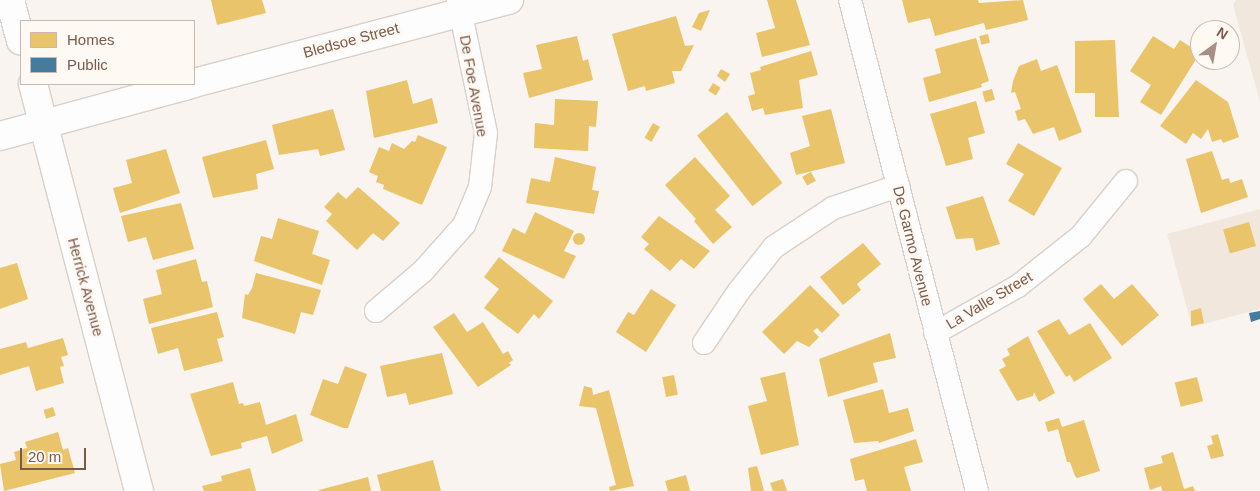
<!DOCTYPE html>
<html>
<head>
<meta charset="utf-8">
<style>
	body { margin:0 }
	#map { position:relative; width:1260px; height:491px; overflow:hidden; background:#f9f4ef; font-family:Helvetica,sans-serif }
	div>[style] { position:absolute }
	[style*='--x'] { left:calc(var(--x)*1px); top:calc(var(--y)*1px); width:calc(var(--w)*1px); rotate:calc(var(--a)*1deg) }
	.residential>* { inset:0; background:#f2e7dd }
	.homes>* { inset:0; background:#e9c46a; transform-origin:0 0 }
	.round { border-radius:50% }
	.public>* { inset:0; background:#457b9d }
	.roads { filter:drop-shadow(1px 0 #d7d0ca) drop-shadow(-1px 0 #d7d0ca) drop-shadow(0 1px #d7d0ca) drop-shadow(0 -1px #d7d0ca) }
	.minor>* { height:22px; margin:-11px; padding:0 11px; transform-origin:11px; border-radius:11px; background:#fefdfd }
	.tertiary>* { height:28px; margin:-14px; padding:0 14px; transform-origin:14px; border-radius:14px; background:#fefdfd }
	span { translate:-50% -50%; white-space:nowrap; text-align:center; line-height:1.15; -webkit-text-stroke:5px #fff9f3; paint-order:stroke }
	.street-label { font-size:15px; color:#7a5a4c }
	.legend { position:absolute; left:20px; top:20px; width:175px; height:65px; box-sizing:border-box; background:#fff9f3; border:1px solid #cab9b0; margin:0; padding:6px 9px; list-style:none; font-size:15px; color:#7a5a4c }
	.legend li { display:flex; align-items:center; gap:10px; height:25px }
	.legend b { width:25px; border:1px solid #cab9b0 }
	.north { position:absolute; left:1190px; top:20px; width:50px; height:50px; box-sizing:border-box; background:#fff9f3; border:1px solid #cab9b0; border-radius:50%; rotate:32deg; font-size:14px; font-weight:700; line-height:20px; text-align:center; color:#7a5a4c }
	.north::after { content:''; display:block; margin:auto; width:18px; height:22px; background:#a69085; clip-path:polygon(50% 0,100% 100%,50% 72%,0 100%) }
	.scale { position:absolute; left:20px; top:448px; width:66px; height:22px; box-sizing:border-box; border:2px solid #7a5a4c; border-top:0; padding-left:6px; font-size:15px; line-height:18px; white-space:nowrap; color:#7a5a4c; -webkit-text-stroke:4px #fff9f3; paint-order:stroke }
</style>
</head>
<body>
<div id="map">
	<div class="residential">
		<i style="clip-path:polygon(1236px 0,1260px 0,1260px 102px,1233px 5px)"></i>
		<i style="clip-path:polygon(1260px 209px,1260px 309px,1192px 327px,1167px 234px)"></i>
	</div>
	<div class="homes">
		<i style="clip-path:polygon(211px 0,262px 0,266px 13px,217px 25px)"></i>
		<i style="clip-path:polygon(767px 0,796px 0,810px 45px,762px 57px,756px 33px,775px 28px)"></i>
		<i style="clip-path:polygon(902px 0,978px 0,979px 3px,1023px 0,1028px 20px,986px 30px,984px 23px,935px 36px,930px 18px,908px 23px)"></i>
		<i style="clip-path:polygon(710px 10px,701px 31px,692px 27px,699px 13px)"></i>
		<i style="clip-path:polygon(676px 16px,685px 46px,694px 45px,681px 71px,672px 71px,675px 83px,646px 91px,645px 86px,628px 91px,612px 34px)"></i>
		<i style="left:988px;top:34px;width:9px;height:9px;rotate:77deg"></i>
		<i style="clip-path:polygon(577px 36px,583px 61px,588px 59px,593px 80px,529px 98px,523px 73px,542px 69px,536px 45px)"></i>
		<i style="clip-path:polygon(1153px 36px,1174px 49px,1180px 40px,1200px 53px,1161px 115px,1140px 102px,1151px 85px,1130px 71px)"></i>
		<i style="clip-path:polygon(976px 38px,989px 81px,981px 84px,982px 87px,929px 102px,923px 78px,941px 73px,935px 49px)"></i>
		<i style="clip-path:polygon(1115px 40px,1119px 117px,1095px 117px,1095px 93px,1075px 93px,1075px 41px)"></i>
		<i style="clip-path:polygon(811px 51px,818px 75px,799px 80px,803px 108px,765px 115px,763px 108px,752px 111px,748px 96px,755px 94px,750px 73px,761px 70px,760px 67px)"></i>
		<i style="clip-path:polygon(1037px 59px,1041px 71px,1057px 65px,1082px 132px,1059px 141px,1054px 127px,1033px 134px,1025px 119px,1018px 121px,1015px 111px,1021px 109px,1015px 92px,1011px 93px,1013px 81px,1019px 66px)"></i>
		<i style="clip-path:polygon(721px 69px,730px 74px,725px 82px,717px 76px)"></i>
		<i style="clip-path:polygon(407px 80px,413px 104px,432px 98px,438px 123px,374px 138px,366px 91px)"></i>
		<i style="clip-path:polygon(1196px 80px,1228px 102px,1239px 137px,1223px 143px,1221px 139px,1212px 142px,1208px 129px,1201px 139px,1193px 133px,1186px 144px,1160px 126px)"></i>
		<i style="left:713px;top:83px;width:9px;height:9px;rotate:32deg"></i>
		<i style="left:992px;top:89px;width:11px;height:10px;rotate:75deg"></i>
		<i style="clip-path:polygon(555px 99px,598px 101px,596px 127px,589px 126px,588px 151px,534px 148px,535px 123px,554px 125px)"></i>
		<i style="clip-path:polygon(976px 101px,985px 133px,968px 138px,973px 159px,946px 166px,930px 114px)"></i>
		<i style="clip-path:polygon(333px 109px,345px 150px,320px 156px,318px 149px,279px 155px,272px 125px)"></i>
		<i style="clip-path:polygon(831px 109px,845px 163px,796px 175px,790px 153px,810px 146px,802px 116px)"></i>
		<i style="left:727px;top:112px;width:90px;height:38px;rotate:52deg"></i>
		<i style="left:653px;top:123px;width:8px;height:17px;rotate:30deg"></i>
		<i style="clip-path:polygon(418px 135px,447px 147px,422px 205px,383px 189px,384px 185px,376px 182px,378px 176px,369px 172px,379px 147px,389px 151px,392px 143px,404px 149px,412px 141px,415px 142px)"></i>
		<i style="clip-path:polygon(266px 140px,274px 169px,256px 174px,258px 189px,213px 198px,202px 157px)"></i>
		<i style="clip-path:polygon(1018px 143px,1062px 168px,1034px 216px,1008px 201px,1024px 174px,1006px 164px)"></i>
		<i style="clip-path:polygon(166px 149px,180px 193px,120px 213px,113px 188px,132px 183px,126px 160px)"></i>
		<i style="clip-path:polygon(1212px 151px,1222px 180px,1229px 178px,1230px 183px,1242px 179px,1248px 197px,1201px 213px,1186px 159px)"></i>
		<i style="clip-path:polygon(555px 157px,596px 167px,592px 190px,599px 191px,594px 214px,526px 203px,531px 178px,550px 182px)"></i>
		<i style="clip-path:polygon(695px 157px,730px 196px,715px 210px,732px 227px,713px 244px,694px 221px,696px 219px,665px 185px)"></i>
		<i style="left:811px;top:172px;width:10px;height:10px;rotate:61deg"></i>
		<i style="clip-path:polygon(358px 187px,400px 223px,383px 241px,373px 233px,357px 250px,326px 221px,332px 214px,324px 207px,338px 192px,346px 199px)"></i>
		<i style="clip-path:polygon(983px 196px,1000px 244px,976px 251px,973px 238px,956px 239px,946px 207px)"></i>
		<i style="clip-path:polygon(181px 203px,194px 249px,153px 260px,146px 237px,128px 242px,121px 216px)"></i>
		<i style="clip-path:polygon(535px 212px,574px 231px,564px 251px,576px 256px,564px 279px,502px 251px,513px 228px,525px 234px)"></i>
		<i style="clip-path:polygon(659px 216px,710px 251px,694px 269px,681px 259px,670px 271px,644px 249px,649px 244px,641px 237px)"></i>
		<i style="clip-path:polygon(278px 218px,319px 231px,312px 254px,330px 260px,322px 285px,254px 261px,261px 236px,272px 239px)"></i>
		<i style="left:1249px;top:222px;width:25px;height:27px;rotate:74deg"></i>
		<i class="round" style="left:573px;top:233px;width:12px;height:12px"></i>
		<i style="clip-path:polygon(863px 243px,881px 264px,857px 284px,861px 290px,843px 305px,820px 277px)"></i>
		<i style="clip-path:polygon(499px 257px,553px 301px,539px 319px,534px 314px,518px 334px,484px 308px,499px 289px,484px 277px)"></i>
		<i style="clip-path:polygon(196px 259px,202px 282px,207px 281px,213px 307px,149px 324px,143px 299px,162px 294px,156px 270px)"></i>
		<i style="clip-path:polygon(17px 263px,28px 299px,0 309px,0 268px)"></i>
		<i style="clip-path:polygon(256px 273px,321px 290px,313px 315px,301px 312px,295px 334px,242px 318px,245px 294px,248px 295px,252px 288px)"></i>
		<i style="clip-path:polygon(1101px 284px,1114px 299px,1132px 284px,1159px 315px,1122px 346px,1083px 299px)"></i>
		<i style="clip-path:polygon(810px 285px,840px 315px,822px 333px,817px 328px,813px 331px,819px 337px,809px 347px,797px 341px,784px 354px,762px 332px)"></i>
		<i style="clip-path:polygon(651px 289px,676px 305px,646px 352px,616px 332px,628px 312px,634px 315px)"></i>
		<i style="clip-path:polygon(1201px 308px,1204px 323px,1191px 326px,1191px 311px)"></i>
		<i style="clip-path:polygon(217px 312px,224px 337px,217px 339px,223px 361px,184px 371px,178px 348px,158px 354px,151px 328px)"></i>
		<i style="clip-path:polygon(454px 313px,467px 332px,483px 322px,503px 354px,508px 351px,513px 360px,509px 363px,511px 365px,478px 387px,433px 327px)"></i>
		<i style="clip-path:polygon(1059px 319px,1069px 335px,1090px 323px,1112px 358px,1074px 382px,1070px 375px,1066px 377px,1037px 331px)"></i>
		<i style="clip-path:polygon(890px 333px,896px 358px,873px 363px,878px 382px,828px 397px,819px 359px)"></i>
		<i style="clip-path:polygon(1028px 336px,1055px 393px,1039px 402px,1034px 392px,1033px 396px,1017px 401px,999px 370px,1006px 366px,1002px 359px,1010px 355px,1007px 349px)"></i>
		<i style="clip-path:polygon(63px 338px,68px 355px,61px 357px,64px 366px,60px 367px,64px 383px,36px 391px,29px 366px,0 375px,0 349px,26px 342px,28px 348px)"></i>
		<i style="clip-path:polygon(442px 353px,453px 394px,409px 405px,406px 393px,387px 397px,380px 366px)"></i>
		<i style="clip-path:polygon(345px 366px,367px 374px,348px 428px,343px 428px,310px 415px,323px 379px,338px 384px)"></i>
		<i style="clip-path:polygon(785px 372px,799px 445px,761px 455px,748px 406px,767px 401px,760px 378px)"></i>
		<i style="left:674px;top:375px;width:20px;height:12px;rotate:79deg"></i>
		<i style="left:1197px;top:377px;width:25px;height:23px;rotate:76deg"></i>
		<i style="clip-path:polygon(233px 382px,239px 404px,243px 403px,244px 406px,260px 402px,266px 425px,296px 414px,303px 441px,272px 454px,267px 436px,241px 443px,242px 448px,211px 456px,190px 394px)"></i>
		<i style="clip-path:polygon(584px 386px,592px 388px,593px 395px,609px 390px,634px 486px,610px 491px,609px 487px,616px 485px,596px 408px,579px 406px)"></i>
		<i style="clip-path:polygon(883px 389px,889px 413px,908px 408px,914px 431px,879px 443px,878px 441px,854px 443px,843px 400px)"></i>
		<i style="left:53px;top:407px;width:9px;height:10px;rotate:72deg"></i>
		<i style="clip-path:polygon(1059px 418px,1062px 427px,1084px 420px,1100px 471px,1077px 478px,1075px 476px,1070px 462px,1067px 462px,1058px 429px,1048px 432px,1045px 422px)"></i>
		<i style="clip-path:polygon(58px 432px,63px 450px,68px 448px,75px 473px,4px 491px,0 464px,16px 460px,14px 452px,27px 448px,25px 442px)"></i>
		<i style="clip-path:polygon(1218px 434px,1224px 456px,1211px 459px,1207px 446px,1213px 444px,1211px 436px)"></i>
		<i style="clip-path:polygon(916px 439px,923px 462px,904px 467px,911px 491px,867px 491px,864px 479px,855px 481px,850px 459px)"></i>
		<i style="clip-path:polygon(1173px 452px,1184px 489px,1193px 486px,1195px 491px,1162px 491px,1161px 486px,1150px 490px,1144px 468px,1163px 463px,1161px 456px)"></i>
		<i style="clip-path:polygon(433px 460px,441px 491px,381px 491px,377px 475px)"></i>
		<i style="clip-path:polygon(757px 466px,762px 483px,764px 491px,751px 491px,748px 468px)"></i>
		<i style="clip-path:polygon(250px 468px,256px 491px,204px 491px,202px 486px,222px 481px,221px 476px)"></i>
		<i style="clip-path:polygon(686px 475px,690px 491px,668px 491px,665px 481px)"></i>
		<i style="clip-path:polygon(368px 477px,371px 491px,319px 491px,319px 490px)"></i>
		<i style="clip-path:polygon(783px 479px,787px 491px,773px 491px,770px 483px)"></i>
	</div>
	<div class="public">
		<i style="clip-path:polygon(1260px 311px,1260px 319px,1251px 322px,1249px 313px)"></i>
	</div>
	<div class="roads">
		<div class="minor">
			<i style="--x:850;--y:0;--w:507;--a:75.5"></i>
			<i style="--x:376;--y:311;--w:62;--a:-40.4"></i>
			<i style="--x:423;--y:271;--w:62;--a:-48.3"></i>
			<i style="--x:464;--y:225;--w:41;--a:-67.2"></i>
			<i style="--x:480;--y:187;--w:54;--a:-83.7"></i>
			<i style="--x:486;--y:133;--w:136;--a:-101.9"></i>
			<i style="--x:935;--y:333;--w:95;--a:-29.5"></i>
			<i style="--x:1018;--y:286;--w:80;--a:-38.4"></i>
			<i style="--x:1081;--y:236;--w:71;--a:-50.7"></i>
			<i style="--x:704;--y:343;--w:63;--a:-56.1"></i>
			<i style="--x:739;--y:291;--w:56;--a:-51.5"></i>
			<i style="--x:774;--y:247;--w:71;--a:-33.5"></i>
			<i style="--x:833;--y:208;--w:69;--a:-18.7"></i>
		</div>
		<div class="tertiary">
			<i style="--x:10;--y:0;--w:42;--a:75"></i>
			<i style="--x:194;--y:83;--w:326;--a:-14.8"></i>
			<i style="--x:33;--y:84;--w:421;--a:75.4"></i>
			<i style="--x:0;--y:136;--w:199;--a:-15.2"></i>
		</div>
	</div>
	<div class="street-label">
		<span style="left:351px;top:40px;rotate:-15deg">Bledsoe Street</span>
		<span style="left:474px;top:86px;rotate:80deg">De Foe Avenue</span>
		<span style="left:913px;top:246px;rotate:76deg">De Garmo Avenue</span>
		<span style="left:86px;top:287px;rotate:75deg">Herrick Avenue</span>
		<span style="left:989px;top:300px;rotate:-31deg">La Valle Street</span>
	</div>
	<ul class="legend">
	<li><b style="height:14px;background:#e9c46a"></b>Homes</li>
	<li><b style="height:14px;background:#457b9d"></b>Public</li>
	</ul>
	<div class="north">N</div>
	<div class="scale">20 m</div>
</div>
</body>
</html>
